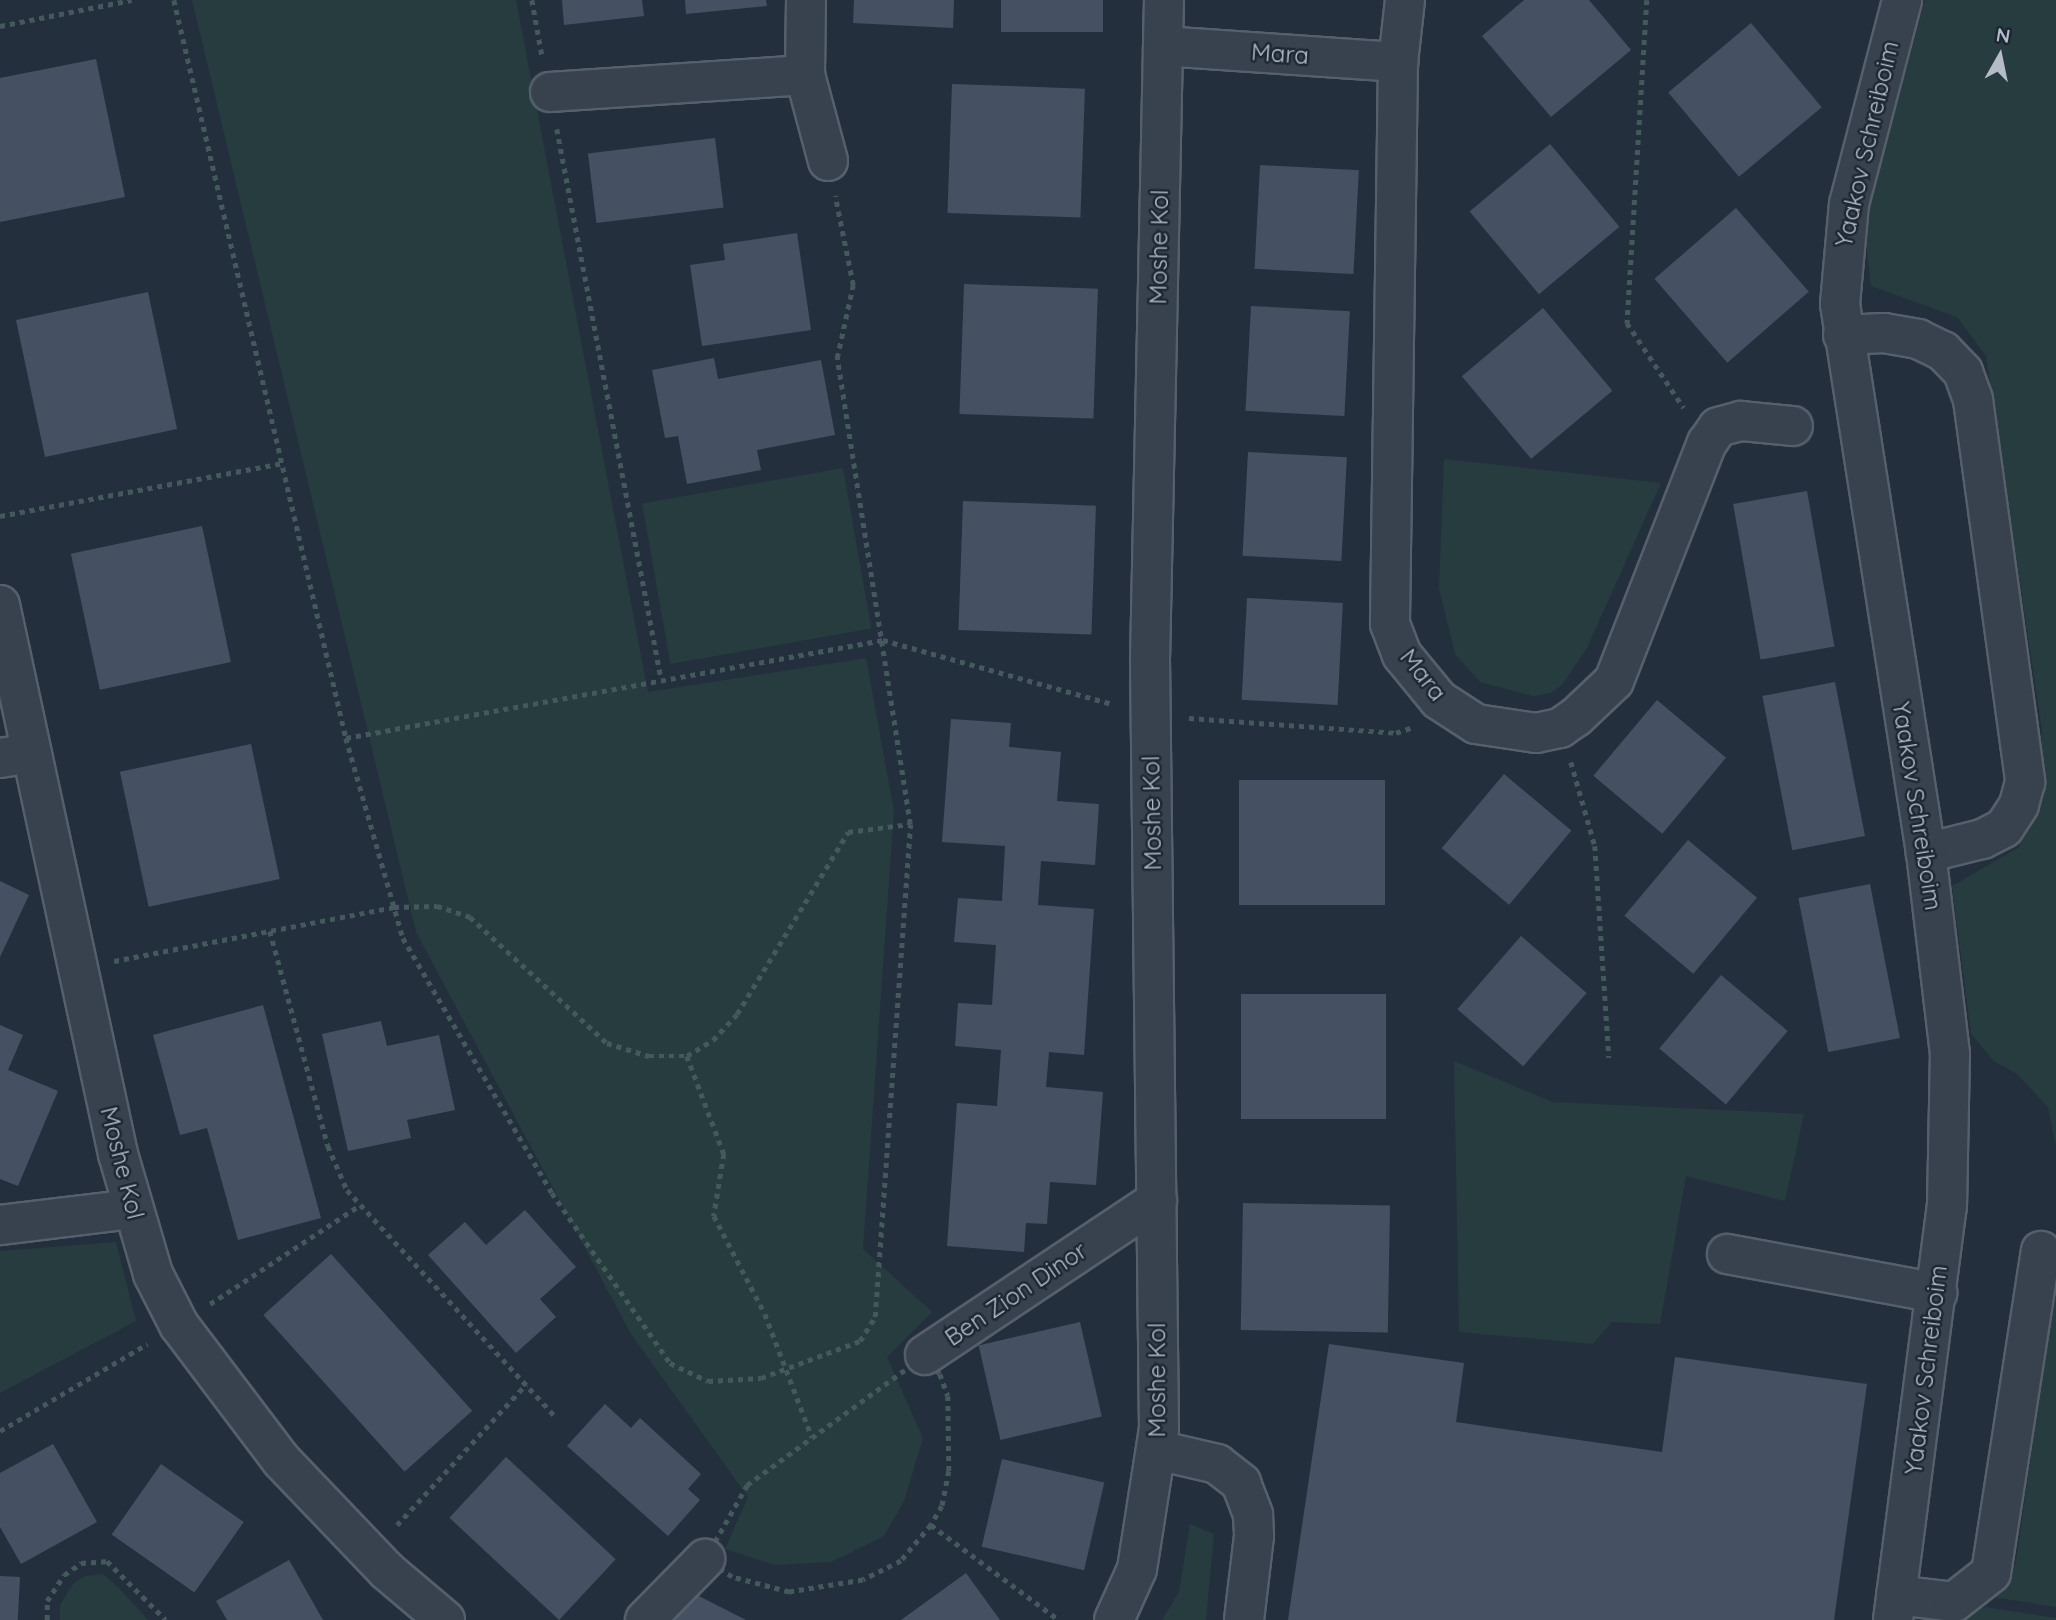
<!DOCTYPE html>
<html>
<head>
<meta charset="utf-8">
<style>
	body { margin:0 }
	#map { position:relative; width:2056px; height:1620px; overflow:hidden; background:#242f3e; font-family:Quicksand,sans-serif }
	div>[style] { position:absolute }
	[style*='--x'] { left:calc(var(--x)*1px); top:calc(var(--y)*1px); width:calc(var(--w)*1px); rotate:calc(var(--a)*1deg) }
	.green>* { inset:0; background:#263c3f; transform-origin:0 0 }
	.building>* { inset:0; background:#455162; transform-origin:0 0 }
	.path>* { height:4.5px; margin-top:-2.25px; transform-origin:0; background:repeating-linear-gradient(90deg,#44595c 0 5px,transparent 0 10px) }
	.roads { filter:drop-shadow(2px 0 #565f6c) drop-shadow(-2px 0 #565f6c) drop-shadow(0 2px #565f6c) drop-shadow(0 -2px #565f6c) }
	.minor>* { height:38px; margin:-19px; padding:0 19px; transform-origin:19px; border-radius:19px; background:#38414e }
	span { translate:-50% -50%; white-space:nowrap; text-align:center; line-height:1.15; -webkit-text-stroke:5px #1d2633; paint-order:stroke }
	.street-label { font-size:24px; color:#b4bcc9 }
	.north { position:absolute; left:1965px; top:21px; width:70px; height:70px; -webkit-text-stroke:5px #1d2633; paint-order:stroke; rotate:9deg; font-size:19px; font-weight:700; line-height:28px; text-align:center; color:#b4bcc9 }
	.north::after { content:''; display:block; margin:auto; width:24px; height:32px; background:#b4bcc9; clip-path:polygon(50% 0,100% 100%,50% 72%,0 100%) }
</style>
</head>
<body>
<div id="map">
	<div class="green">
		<i style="clip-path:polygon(192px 0,516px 0,648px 692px,866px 658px,894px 811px,863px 1249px,932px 1312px,887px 1357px,923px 1438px,904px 1501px,884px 1536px,831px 1562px,775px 1565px,725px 1549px,748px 1497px,631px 1334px,416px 932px)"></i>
		<i style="clip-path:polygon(1925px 0,2056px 0,2056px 1147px,2048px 1107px,2017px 1074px,1994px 1061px,1971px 1034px,1952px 886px,2018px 848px,2039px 808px,2042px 730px,1986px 356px,1957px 317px,1871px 286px,1864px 226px)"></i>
		<i style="clip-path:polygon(1444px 459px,1661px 483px,1587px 648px,1562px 685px,1551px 693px,1533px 696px,1480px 682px,1455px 654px,1439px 588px)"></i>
		<i style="left:843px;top:468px;width:163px;height:204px;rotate:80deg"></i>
		<i style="clip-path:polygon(1454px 1061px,1553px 1102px,1804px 1114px,1785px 1201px,1686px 1176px,1660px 1324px,1612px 1322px,1593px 1344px,1459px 1332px)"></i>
		<i style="clip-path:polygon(116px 1242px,136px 1321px,0 1393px,0 1251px)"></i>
		<i style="clip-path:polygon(2056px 1278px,2056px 1607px,1993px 1597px,2016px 1563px)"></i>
		<i style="clip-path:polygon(1190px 1524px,1214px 1534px,1206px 1620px,1162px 1620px,1179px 1592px)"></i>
		<i style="clip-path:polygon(103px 1574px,120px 1589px,148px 1620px,60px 1620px,60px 1605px,73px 1584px,85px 1576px)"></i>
		<i style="clip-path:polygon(1985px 1607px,2056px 1618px,2056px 1620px,1954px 1620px)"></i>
	</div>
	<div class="building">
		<i style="clip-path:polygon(562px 0,642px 0,644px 16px,564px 25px)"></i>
		<i style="clip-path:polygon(685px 0,766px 0,767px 6px,686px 14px)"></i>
		<i style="clip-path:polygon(854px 0,954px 0,953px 28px,853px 23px)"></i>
		<i style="left:1001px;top:0;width:102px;height:32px"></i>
		<i style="clip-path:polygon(1524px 0,1589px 0,1631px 50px,1551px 117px,1482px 36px)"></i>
		<i style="left:1751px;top:23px;width:110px;height:108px;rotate:50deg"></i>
		<i style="clip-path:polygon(96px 59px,125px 197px,0 222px,0 78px)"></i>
		<i style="left:952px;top:84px;width:133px;height:129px;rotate:2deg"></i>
		<i style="left:715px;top:138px;width:70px;height:128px;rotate:83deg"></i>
		<i style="left:1550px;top:144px;width:108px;height:105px;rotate:50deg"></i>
		<i style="left:1260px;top:165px;width:99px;height:104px;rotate:3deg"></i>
		<i style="left:1736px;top:208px;width:111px;height:108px;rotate:49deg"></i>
		<i style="clip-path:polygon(797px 233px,811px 330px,702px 346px,690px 265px,725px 260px,723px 244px)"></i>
		<i style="left:964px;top:284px;width:134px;height:130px;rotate:2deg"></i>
		<i style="left:148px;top:292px;width:140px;height:135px;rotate:78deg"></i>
		<i style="left:1251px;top:306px;width:99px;height:105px;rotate:3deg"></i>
		<i style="left:1543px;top:308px;width:108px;height:106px;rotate:50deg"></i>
		<i style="clip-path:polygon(714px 358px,718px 379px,821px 360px,835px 435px,757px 450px,761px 470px,687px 484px,678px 436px,665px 438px,652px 370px)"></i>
		<i style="left:1248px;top:452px;width:99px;height:104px;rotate:3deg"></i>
		<i style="left:1807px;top:491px;width:158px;height:75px;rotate:80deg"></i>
		<i style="left:963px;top:501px;width:133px;height:129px;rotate:2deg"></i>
		<i style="left:202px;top:526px;width:139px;height:134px;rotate:78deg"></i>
		<i style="left:1247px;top:598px;width:96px;height:102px;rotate:3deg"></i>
		<i style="left:1835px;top:682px;width:157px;height:74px;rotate:79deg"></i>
		<i style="left:1657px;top:700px;width:90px;height:99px;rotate:40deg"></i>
		<i style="clip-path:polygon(951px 719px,1011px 723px,1009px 747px,1061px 752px,1057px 801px,1099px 804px,1095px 865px,1041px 861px,1038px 905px,1094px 909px,1084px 1055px,1049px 1052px,1046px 1087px,1103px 1092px,1096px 1185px,1050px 1182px,1047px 1224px,1026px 1223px,1024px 1252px,947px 1246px,957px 1103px,997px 1106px,1001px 1050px,955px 1046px,958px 1003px,992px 1005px,996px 945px,954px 942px,958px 898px,1002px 901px,1005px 846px,942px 842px)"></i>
		<i style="left:251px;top:744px;width:138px;height:134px;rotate:78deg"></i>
		<i style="left:1504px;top:774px;width:88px;height:97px;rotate:40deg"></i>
		<i style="left:1239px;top:780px;width:146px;height:125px"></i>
		<i style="left:1688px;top:840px;width:90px;height:99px;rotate:40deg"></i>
		<i style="clip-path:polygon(0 881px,29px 895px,0 957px)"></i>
		<i style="left:1870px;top:884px;width:157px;height:73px;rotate:79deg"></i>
		<i style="left:1521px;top:936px;width:87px;height:97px;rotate:41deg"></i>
		<i style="left:1721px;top:975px;width:87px;height:96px;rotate:40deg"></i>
		<i style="left:1241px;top:994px;width:145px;height:125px"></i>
		<i style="clip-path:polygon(263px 1005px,321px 1218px,238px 1240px,207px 1128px,180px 1135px,153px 1035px)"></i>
		<i style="clip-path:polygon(381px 1021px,387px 1046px,439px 1035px,455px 1110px,407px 1120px,411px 1138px,348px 1151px,322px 1034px)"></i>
		<i style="clip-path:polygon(0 1025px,23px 1035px,8px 1070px,58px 1091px,18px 1186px,0 1179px)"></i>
		<i style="left:1243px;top:1203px;width:147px;height:127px;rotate:1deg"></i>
		<i style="clip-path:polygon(525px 1210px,576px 1267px,540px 1299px,556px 1317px,516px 1353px,428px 1255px,465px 1222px,486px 1245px)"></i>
		<i style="left:331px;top:1254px;width:211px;height:91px;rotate:48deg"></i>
		<i style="left:1080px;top:1322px;width:97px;height:104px;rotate:77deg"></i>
		<i style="clip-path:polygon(1329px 1344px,1464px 1363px,1456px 1422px,1662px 1452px,1675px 1357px,1867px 1384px,1834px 1620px,1288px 1620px)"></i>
		<i style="clip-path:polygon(605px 1404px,631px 1428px,640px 1418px,701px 1474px,688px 1489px,700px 1500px,668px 1536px,567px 1446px)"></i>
		<i style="clip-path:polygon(53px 1444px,97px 1522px,21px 1564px,0 1527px,0 1473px)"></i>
		<i style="left:506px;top:1457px;width:150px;height:83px;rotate:43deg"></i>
		<i style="left:1002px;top:1459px;width:105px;height:90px;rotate:13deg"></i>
		<i style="left:161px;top:1464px;width:101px;height:86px;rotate:35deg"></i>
		<i style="clip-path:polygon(289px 1560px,323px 1620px,227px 1620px,216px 1601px)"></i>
		<i style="clip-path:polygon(966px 1573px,1000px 1620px,901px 1620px)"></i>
		<i style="left:0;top:1576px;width:20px;height:44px;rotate:3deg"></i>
		<i style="clip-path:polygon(685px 1589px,746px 1620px,669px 1620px)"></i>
	</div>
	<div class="path">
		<i style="--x:174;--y:0;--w:758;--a:76.88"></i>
		<i style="--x:346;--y:738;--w:208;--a:74.1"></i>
		<i style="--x:403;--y:938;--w:295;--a:59.7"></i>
		<i style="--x:552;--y:1193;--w:207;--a:55.2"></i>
		<i style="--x:670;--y:1363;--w:42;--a:25.3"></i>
		<i style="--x:708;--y:1381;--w:53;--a:-3.2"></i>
		<i style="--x:761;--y:1378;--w:106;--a:-20.5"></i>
		<i style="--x:860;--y:1341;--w:28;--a:-58"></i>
		<i style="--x:875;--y:1317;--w:494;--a:-85.9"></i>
		<i style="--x:910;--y:824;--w:472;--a:-98.9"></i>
		<i style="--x:837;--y:358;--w:75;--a:-77.6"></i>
		<i style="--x:853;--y:285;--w:91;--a:-101.4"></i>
		<i style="--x:532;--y:0;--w:56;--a:79.7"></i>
		<i style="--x:1647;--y:0;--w:324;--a:93.5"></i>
		<i style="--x:1627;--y:323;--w:102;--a:56.2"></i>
		<i style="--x:0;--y:26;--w:134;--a:-11.2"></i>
		<i style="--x:557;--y:129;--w:559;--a:79.27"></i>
		<i style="--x:0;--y:516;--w:287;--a:-10.6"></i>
		<i style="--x:1189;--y:718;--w:208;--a:4.1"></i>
		<i style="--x:1396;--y:733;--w:18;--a:-19"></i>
		<i style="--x:346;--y:738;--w:546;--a:-10.34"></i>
		<i style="--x:883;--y:640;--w:238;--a:15.6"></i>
		<i style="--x:1571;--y:762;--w:87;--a:74.1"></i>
		<i style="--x:1595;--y:846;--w:212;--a:86.2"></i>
		<i style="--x:270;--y:931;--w:223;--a:74.9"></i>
		<i style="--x:328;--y:1146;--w:48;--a:66.6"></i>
		<i style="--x:347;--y:1190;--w:307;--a:47.4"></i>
		<i style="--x:114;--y:961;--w:285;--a:-10.9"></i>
		<i style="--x:394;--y:907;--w:43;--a:-1.3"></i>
		<i style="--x:437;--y:906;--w:35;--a:18"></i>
		<i style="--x:470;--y:917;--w:186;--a:42.6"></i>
		<i style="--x:607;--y:1043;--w:44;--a:17.2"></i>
		<i style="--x:649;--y:1056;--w:38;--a:0"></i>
		<i style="--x:687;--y:1056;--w:31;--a:-32"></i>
		<i style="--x:713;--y:1040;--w:35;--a:-47"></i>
		<i style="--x:737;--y:1014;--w:213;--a:-58.6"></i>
		<i style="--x:848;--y:832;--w:63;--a:-7.4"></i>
		<i style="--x:687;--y:1056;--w:105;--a:69.3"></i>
		<i style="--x:724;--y:1154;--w:63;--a:99.2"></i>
		<i style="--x:714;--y:1216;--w:110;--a:62.5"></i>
		<i style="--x:765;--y:1314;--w:132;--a:69.1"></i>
		<i style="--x:210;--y:1304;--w:180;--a:-33.4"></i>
		<i style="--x:925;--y:1355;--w:24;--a:52"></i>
		<i style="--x:940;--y:1374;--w:23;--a:70"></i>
		<i style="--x:948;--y:1396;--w:75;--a:89.2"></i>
		<i style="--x:949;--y:1471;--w:36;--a:101"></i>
		<i style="--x:942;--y:1506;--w:22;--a:120"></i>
		<i style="--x:931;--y:1525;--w:47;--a:129.8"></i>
		<i style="--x:901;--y:1561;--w:42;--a:153.4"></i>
		<i style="--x:863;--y:1580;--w:75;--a:170.8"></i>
		<i style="--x:789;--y:1592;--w:59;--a:-165.3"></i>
		<i style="--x:732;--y:1577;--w:32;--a:-146"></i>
		<i style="--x:705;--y:1559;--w:85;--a:-60.4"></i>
		<i style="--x:747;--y:1485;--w:220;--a:-36.1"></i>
		<i style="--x:0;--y:1431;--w:171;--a:-30.6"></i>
		<i style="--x:397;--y:1525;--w:191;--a:-47.5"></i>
		<i style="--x:931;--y:1525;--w:159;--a:36.6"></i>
		<i style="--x:47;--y:1620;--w:19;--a:-90"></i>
		<i style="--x:47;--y:1601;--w:31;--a:-57"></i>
		<i style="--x:64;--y:1575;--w:21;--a:-35"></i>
		<i style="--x:81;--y:1563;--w:26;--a:-4"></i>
		<i style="--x:107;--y:1561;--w:83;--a:45"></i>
	</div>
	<div class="roads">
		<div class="minor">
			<i style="--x:806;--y:0;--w:75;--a:90.8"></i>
			<i style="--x:805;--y:75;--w:89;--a:75"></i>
			<i style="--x:1405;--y:0;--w:62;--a:96.4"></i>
			<i style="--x:1398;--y:62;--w:562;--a:90.82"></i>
			<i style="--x:1390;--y:624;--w:33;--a:69"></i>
			<i style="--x:1402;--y:655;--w:58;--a:50.6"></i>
			<i style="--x:1439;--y:700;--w:44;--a:33"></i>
			<i style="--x:1476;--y:724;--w:61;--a:8.5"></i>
			<i style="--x:1536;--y:733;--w:25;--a:-12"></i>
			<i style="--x:1560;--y:728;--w:19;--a:-35"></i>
			<i style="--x:1576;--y:717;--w:52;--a:-43.5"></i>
			<i style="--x:1614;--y:681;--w:256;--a:-68.7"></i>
			<i style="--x:1707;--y:443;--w:19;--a:-55"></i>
			<i style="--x:1718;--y:427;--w:24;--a:-15"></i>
			<i style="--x:1741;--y:421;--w:52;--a:5.5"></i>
			<i style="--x:1163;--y:46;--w:236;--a:3.9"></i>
			<i style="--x:550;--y:92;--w:256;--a:-3.8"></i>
			<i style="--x:1843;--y:335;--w:41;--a:-2.8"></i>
			<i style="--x:1884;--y:333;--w:35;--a:10"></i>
			<i style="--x:1918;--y:339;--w:28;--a:26"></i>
			<i style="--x:1943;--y:351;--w:29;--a:46"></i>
			<i style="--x:1963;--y:372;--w:30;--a:70"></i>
			<i style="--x:1973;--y:400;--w:386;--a:82.2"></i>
			<i style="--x:2025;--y:782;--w:24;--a:105"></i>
			<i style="--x:2019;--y:805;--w:27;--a:123"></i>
			<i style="--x:2004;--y:828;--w:25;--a:153"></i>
			<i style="--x:1982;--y:839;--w:58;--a:166"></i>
			<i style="--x:0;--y:605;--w:562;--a:77.87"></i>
			<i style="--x:118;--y:1154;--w:125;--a:73.7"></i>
			<i style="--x:153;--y:1274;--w:57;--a:63"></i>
			<i style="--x:179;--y:1325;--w:169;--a:52.9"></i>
			<i style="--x:281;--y:1460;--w:153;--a:46.3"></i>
			<i style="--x:387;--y:1571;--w:76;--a:40.2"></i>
			<i style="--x:0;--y:758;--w:32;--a:-9"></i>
			<i style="--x:0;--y:1225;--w:133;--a:-6.9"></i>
			<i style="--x:1727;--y:1254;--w:214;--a:10.5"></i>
			<i style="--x:925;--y:1355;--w:279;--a:-33.7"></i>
			<i style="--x:1157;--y:1450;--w:62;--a:13.1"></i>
			<i style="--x:1217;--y:1464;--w:31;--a:38"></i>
			<i style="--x:1241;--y:1483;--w:34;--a:69"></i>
			<i style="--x:1253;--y:1515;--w:21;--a:87"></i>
			<i style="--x:1254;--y:1536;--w:85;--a:96.8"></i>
			<i style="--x:1896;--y:1595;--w:58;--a:6.9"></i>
			<i style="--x:1954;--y:1602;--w:47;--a:-38.1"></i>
			<i style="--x:1991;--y:1573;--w:326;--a:-81.2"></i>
			<i style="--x:645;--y:1620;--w:86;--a:-45.5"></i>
			<i style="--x:1114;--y:1620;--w:56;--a:-65.7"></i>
			<i style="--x:1137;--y:1569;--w:142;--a:-81.1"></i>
			<i style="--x:1159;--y:1429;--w:768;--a:-90.67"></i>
			<i style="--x:1150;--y:661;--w:661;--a:-88.79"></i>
			<i style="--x:1893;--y:1620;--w:417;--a:-82.6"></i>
			<i style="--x:1947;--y:1207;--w:153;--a:-88.9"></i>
			<i style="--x:1950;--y:1054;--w:202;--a:-96.8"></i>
			<i style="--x:1926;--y:853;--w:556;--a:-98.9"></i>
			<i style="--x:1840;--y:304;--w:100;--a:-84.9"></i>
			<i style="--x:1849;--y:204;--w:211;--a:-75.4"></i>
		</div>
	</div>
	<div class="street-label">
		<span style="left:1280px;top:54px;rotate:4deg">Mara</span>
		<span style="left:1867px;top:144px;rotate:-77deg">Yaakov Schreiboim</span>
		<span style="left:1159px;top:247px;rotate:-89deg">Moshe Kol</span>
		<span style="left:1423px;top:675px;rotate:52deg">Mara</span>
		<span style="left:1917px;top:806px;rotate:81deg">Yaakov Schreiboim</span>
		<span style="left:1152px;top:813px;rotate:-91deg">Moshe Kol</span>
		<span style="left:122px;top:1163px;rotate:76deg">Moshe Kol</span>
		<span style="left:1016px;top:1294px;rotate:-34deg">Ben Zion Dinor</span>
		<span style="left:1926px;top:1370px;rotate:-83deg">Yaakov Schreiboim</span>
		<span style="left:1157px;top:1380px;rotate:-90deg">Moshe Kol</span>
	</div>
	<div class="north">N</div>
</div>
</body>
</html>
